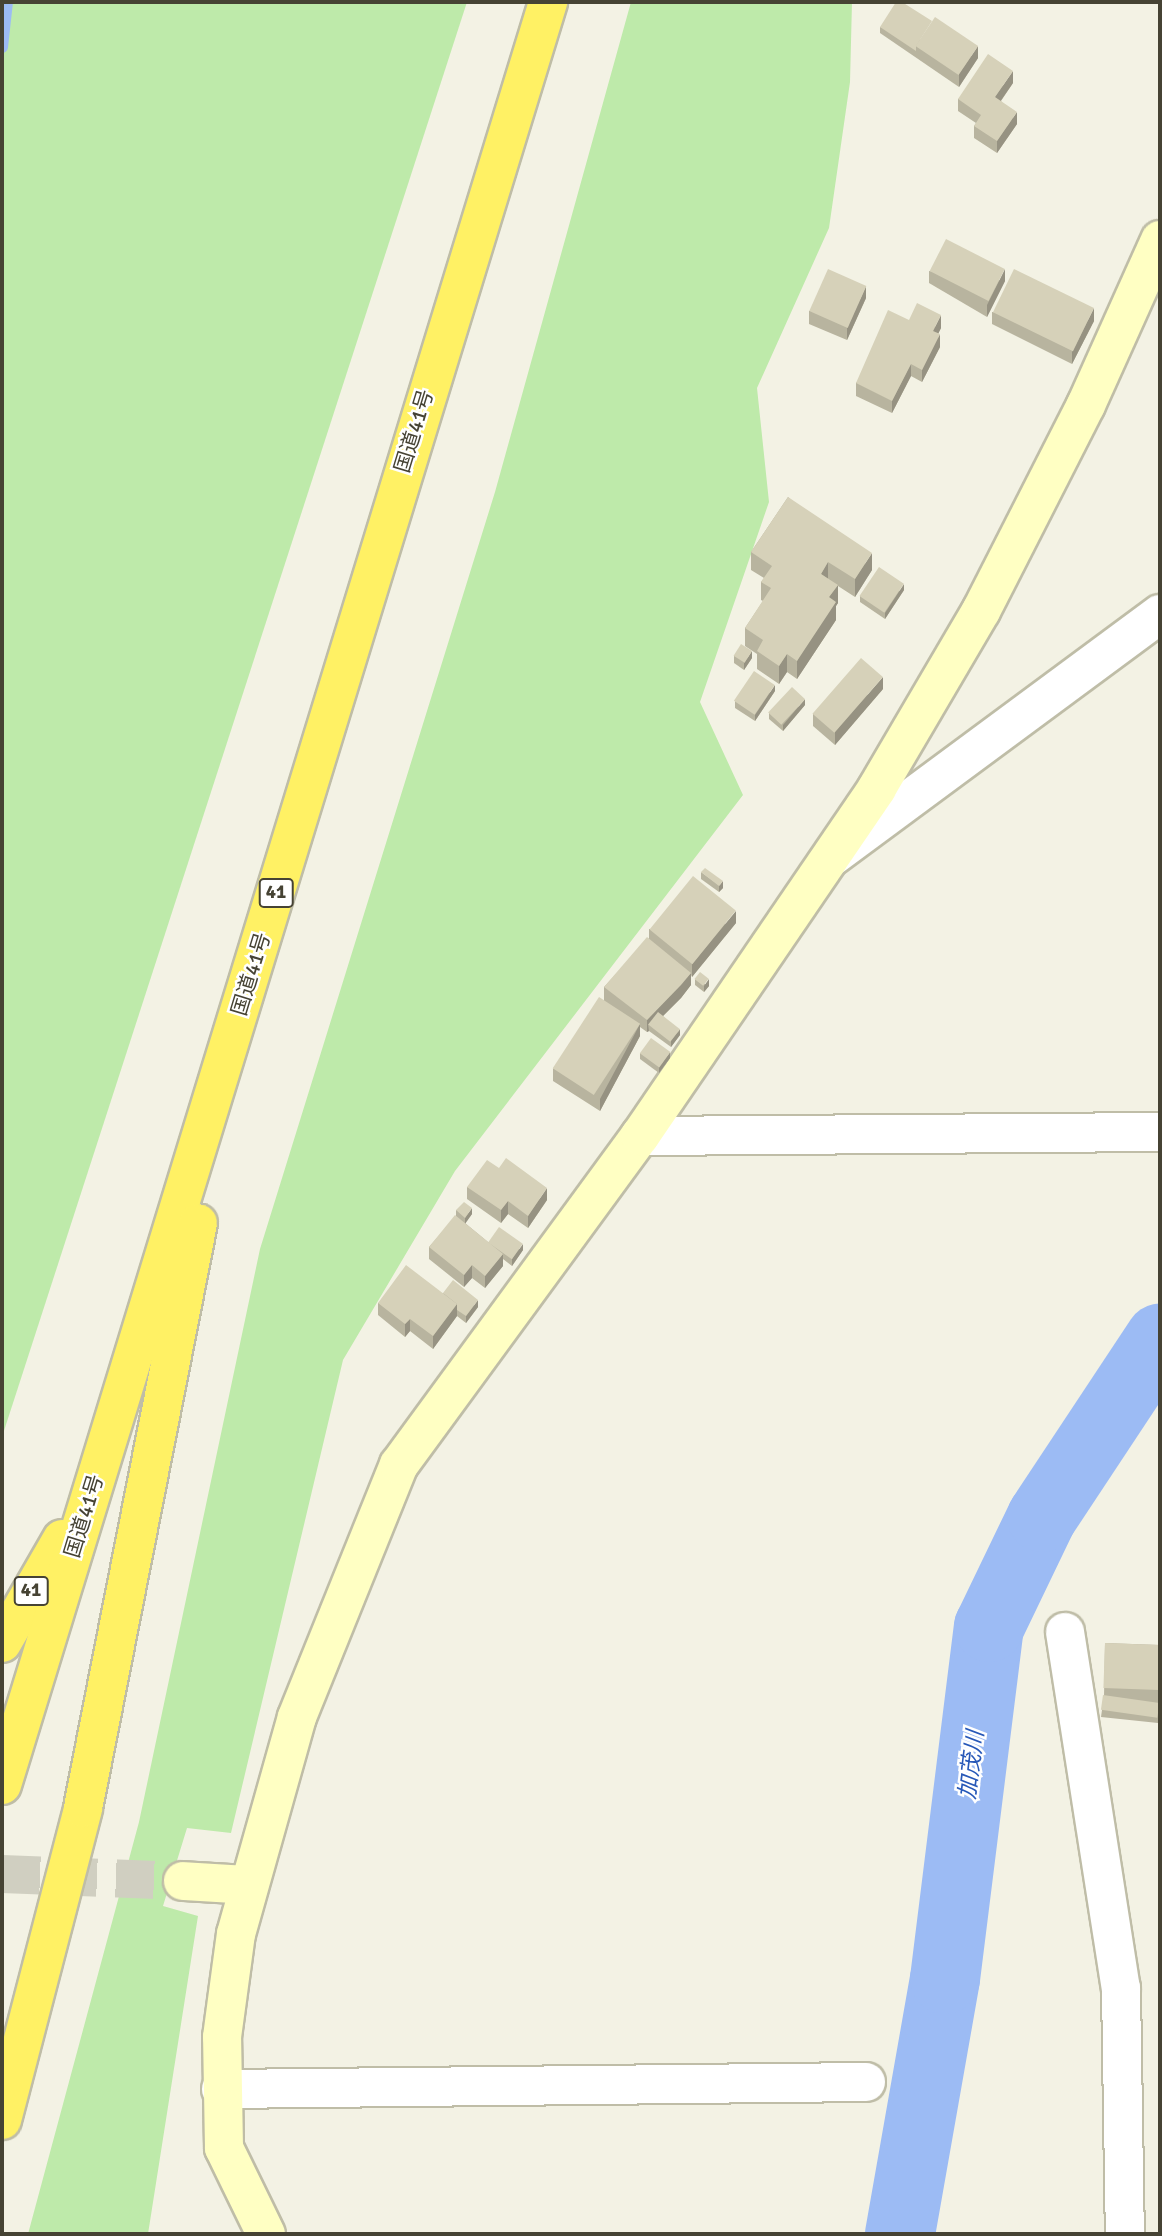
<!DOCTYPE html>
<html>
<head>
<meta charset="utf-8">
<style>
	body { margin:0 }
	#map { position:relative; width:1162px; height:2236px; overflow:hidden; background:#f3f2e4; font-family:Signika,"Noto Sans JP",sans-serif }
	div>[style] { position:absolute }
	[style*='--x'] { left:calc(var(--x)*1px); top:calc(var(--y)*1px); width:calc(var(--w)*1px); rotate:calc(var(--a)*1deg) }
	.green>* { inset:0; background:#beeaaa }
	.stream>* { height:12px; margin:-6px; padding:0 6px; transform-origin:6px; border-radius:6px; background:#9cbbf4 }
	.river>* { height:70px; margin:-35px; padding:0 35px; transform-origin:35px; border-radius:35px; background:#9cbbf4 }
	.secondary-tunnel>* { height:38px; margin-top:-19px; transform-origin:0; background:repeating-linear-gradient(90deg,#d0cfc1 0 38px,transparent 0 57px) }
	.roads { filter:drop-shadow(2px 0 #bfbda7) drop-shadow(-2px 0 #bfbda7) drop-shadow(0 2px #bfbda7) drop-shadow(0 -2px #bfbda7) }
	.street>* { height:38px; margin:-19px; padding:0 19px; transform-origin:19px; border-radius:19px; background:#fff }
	.secondary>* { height:38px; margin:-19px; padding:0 19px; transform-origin:19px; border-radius:19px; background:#ffffc3 }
	.highway>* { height:38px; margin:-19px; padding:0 19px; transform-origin:19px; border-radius:19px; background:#fff164 }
	.wall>* { inset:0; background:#b8b49f }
	.shaded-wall>* { inset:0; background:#969282 }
	.building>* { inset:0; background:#d6d1b9; transform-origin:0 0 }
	span { translate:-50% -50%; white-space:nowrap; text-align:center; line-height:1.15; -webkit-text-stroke:5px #fff; paint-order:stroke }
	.shield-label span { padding:2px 5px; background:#fff; border:2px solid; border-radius:5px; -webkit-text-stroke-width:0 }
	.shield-label { font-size:19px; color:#464334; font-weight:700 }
	.street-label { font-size:21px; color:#464334 }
	.water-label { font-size:23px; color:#2758b8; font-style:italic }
	.frame { position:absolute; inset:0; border:4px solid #464334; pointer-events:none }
</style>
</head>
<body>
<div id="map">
	<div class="green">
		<i style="clip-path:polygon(2px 2px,467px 2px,2px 1437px)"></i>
		<i style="clip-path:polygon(631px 2px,852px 2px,850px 82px,829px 228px,757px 388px,769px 502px,700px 702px,743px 795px,455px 1171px,343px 1360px,231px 1833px,187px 1828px,163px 1906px,198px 1916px,148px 2234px,28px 2234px,139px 1822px,260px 1249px,495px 492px)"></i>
	</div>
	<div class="stream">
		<i style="--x:2;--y:47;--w:45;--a:-83.7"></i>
	</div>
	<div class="river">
		<i style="--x:900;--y:2234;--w:259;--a:-80"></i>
		<i style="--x:945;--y:1979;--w:355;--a:-82.9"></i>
		<i style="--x:989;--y:1627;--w:122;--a:-64.3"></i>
		<i style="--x:1042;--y:1517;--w:214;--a:-56.5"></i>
	</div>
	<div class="secondary-tunnel">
		<i style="--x:2;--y:1874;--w:181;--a:2.2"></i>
	</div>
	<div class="roads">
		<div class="street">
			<i style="--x:833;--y:856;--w:407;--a:-36.5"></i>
			<i style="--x:640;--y:1136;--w:520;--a:-0.44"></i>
			<i style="--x:1065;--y:1632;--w:360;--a:81.1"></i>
			<i style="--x:1121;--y:1988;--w:246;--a:89.1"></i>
			<i style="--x:221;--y:2089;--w:645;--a:-0.62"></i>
		</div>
		<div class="secondary">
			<i style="--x:183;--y:1881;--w:65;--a:3.5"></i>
			<i style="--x:266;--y:2234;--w:96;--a:-116"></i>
			<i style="--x:224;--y:2148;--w:111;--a:-91"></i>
			<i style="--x:222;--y:2037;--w:104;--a:-82.3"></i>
			<i style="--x:236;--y:1934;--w:225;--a:-74.3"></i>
			<i style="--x:297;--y:1717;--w:272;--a:-68"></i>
			<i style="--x:399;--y:1465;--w:408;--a:-53.8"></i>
			<i style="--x:640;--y:1136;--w:421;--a:-55.7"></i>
			<i style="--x:877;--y:788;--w:205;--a:-59.6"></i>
			<i style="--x:981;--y:611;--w:231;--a:-63"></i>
			<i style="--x:1086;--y:405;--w:181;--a:-65.8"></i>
		</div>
		<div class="highway">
			<i style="--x:2;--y:1643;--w:120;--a:-60"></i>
			<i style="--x:2;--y:1785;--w:1865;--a:-72.97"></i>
			<i style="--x:2;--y:2120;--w:322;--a:-75.4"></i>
			<i style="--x:83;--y:1808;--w:596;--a:-78.88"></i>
		</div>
	</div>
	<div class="wall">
		<i style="clip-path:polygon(880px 27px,978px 58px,959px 87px,880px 33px)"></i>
		<i style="clip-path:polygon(1013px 83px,1001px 101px,1017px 124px,997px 153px,974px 138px,974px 126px,976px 123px,958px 111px,958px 99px)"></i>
		<i style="clip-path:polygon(929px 271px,1005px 281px,987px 317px,929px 283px)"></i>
		<i style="clip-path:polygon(866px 298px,847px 340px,809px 324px,809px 311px)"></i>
		<i style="clip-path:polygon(992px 312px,1094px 321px,1072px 364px,992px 324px)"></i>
		<i style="clip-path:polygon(909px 320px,941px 328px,938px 334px,940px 347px,922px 382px,911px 376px,892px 413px,856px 396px,856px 383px)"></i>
		<i style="clip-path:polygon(788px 497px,872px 570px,855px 597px,838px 586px,838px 603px,836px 606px,836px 620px,797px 679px,787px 672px,779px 684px,757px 669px,757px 654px,745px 646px,745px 628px,763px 601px,761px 600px,761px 582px,764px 578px,751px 570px,751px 552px)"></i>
		<i style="clip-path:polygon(904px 590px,885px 619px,860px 602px,860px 596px)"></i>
		<i style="clip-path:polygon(734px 656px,752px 658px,744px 670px,734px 663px)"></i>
		<i style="clip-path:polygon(883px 689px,835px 745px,813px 726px,813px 714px)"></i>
		<i style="clip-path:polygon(775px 691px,755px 721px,735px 708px,735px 701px)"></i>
		<i style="clip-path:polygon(805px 705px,783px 731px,769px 719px,769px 713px)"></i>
		<i style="clip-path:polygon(701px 872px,723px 888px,719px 892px,701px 879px)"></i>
		<i style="clip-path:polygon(736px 923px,692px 977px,691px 975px,691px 985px,681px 998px,663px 1016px,680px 1035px,671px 1047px,649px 1031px,647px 1032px,640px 1027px,640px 1036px,600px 1111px,553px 1081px,553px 1069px,604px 1000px,604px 987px,649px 938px,649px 929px)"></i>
		<i style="clip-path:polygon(695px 979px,709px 986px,704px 992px,695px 985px)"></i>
		<i style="clip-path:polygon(640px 1053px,670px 1058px,659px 1073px,640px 1059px)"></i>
		<i style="clip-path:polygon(467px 1187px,547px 1200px,528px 1228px,508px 1214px,501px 1223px,467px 1199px)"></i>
		<i style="clip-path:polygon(456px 1210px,472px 1214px,465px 1223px,488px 1242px,523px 1250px,512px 1266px,503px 1259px,503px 1266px,485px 1288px,472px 1278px,464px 1287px,429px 1259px,429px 1247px,456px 1216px)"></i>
		<i style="clip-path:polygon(443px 1293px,478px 1307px,466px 1323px,457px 1316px,433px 1349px,410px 1331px,405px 1337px,378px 1315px,378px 1303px)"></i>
		<i style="clip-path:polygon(1105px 1643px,1160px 1645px,1160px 1704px,1159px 1704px,1158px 1723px,1101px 1717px,1104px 1696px)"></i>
	</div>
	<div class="shaded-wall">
		<i style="clip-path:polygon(978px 46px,978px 58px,959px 87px,959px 74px)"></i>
		<i style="clip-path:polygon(1013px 71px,1013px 83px,995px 109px,995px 97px)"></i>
		<i style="clip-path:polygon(1017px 112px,1017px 124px,997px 153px,997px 141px)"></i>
		<i style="clip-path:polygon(1005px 269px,1005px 281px,987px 317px,987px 305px)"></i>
		<i style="clip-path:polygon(866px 286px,866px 298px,847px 340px,847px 328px)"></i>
		<i style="clip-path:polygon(1094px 308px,1094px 321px,1072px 364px,1072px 352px)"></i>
		<i style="clip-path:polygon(941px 315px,941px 328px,933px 344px,933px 331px)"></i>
		<i style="clip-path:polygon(940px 334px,940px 347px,922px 382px,922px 370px)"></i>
		<i style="clip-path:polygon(911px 364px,911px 376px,892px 413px,892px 401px)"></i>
		<i style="clip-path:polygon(872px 553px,872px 570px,855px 597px,855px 579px)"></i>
		<i style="clip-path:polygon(828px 562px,828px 579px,821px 574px)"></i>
		<i style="clip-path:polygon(904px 584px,904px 590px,885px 619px,885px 613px)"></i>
		<i style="clip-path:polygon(838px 585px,838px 603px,836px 606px,836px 620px,797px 679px,797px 661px,829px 597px)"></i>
		<i style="clip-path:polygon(752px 651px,752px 658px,744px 670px,744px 663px)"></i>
		<i style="clip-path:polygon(787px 654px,787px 672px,779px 684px,779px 666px)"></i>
		<i style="clip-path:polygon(883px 677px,883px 689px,835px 745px,835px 732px)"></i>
		<i style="clip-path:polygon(775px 685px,775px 691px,755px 721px,755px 715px)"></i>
		<i style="clip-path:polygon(805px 699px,805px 705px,783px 731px,783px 725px)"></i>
		<i style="clip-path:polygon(723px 881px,723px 888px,719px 892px,719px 886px)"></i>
		<i style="clip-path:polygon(736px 911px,736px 923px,692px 977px,692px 964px)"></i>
		<i style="clip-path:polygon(691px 973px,691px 985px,681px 998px,652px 1027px,648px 1024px,649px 1031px,647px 1032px,647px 1020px)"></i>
		<i style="clip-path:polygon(709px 979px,709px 986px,704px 992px,704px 986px)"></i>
		<i style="clip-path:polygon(640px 1024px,640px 1036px,600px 1111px,600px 1099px)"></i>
		<i style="clip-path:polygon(680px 1029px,680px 1035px,671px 1047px,671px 1041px)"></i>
		<i style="clip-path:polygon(670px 1052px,670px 1058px,659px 1073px,659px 1067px)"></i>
		<i style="clip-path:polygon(547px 1188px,547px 1200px,528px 1228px,528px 1216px)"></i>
		<i style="clip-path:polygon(508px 1201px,508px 1214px,501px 1223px,501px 1210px)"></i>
		<i style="clip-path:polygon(472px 1208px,472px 1214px,465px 1224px,465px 1218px)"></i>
		<i style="clip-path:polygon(523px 1244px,523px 1250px,512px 1266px,512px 1259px)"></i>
		<i style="clip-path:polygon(503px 1254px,503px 1266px,485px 1288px,485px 1276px)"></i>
		<i style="clip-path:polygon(472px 1265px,472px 1278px,464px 1287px,464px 1275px)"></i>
		<i style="clip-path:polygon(478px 1300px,478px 1307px,466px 1323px,466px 1316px)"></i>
		<i style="clip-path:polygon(457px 1304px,457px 1316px,433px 1349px,433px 1336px)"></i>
		<i style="clip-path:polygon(410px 1319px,410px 1331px,405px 1337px,405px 1324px)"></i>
	</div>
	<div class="building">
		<i style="clip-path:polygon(896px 2px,902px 2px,932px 21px,916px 46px,916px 51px,880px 27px)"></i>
		<i style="left:935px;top:17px;width:52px;height:35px;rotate:34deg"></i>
		<i style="clip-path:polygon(988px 54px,1013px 71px,995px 97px,1017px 112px,997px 141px,974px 126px,981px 115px,958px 99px)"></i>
		<i style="left:946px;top:239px;width:66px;height:36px;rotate:27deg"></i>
		<i style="left:828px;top:269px;width:42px;height:46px;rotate:24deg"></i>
		<i style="left:1014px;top:269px;width:89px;height:48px;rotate:26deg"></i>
		<i style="clip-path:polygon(917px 303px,941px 315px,933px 331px,940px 334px,922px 370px,911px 364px,892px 401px,856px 383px,888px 310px,909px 320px)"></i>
		<i style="clip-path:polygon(788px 497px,872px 553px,855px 579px,828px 562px,821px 574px,838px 585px,829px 597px,836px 602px,797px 661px,787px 654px,779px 666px,757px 651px,763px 640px,745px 628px,771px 588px,761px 582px,772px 566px,751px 552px)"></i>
		<i style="left:879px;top:567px;width:30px;height:35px;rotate:34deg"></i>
		<i style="left:741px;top:644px;width:13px;height:14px;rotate:32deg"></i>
		<i style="left:861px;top:658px;width:29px;height:74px;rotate:41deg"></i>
		<i style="left:754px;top:671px;width:25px;height:36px;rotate:34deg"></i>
		<i style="left:792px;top:687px;width:18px;height:35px;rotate:43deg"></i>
		<i style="clip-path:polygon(705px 868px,723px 881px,719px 886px,701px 872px)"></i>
		<i style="left:693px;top:876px;width:55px;height:69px;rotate:39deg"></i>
		<i style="clip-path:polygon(647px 937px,691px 973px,681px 985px,647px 1020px,604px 987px)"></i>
		<i style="left:700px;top:972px;width:11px;height:9px;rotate:38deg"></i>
		<i style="left:599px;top:997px;width:49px;height:85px;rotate:33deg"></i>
		<i style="left:658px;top:1012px;width:28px;height:16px;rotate:38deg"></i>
		<i style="left:651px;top:1038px;width:24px;height:19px;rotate:36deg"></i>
		<i style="clip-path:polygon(506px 1158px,547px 1188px,528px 1216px,508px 1201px,501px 1210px,467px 1187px,487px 1160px,499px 1168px)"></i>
		<i style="clip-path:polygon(464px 1202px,472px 1208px,465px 1218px,456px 1210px)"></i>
		<i style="clip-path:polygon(455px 1215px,503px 1254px,485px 1276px,472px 1265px,464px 1275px,429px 1247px)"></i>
		<i style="left:499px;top:1227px;width:29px;height:19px;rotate:35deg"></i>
		<i style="clip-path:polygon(406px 1265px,457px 1304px,433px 1336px,410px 1319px,405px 1324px,378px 1303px)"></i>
		<i style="clip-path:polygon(453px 1280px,478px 1300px,466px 1316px,457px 1310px,457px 1304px,443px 1293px)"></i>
		<i style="left:1105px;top:1643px;width:55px;height:45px;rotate:2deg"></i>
		<i style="left:1103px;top:1695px;width:57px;height:15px;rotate:8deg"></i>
	</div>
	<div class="shield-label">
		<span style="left:276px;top:893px">41</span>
		<span style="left:31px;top:1591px">41</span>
	</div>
	<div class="street-label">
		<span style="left:414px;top:431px;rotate:-73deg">国道41号</span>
		<span style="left:251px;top:974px;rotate:-73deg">国道41号</span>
		<span style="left:84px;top:1516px;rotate:-73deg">国道41号</span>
	</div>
	<div class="water-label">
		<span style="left:972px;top:1765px;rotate:-83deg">加茂川</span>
	</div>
	<div class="frame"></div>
</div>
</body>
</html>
